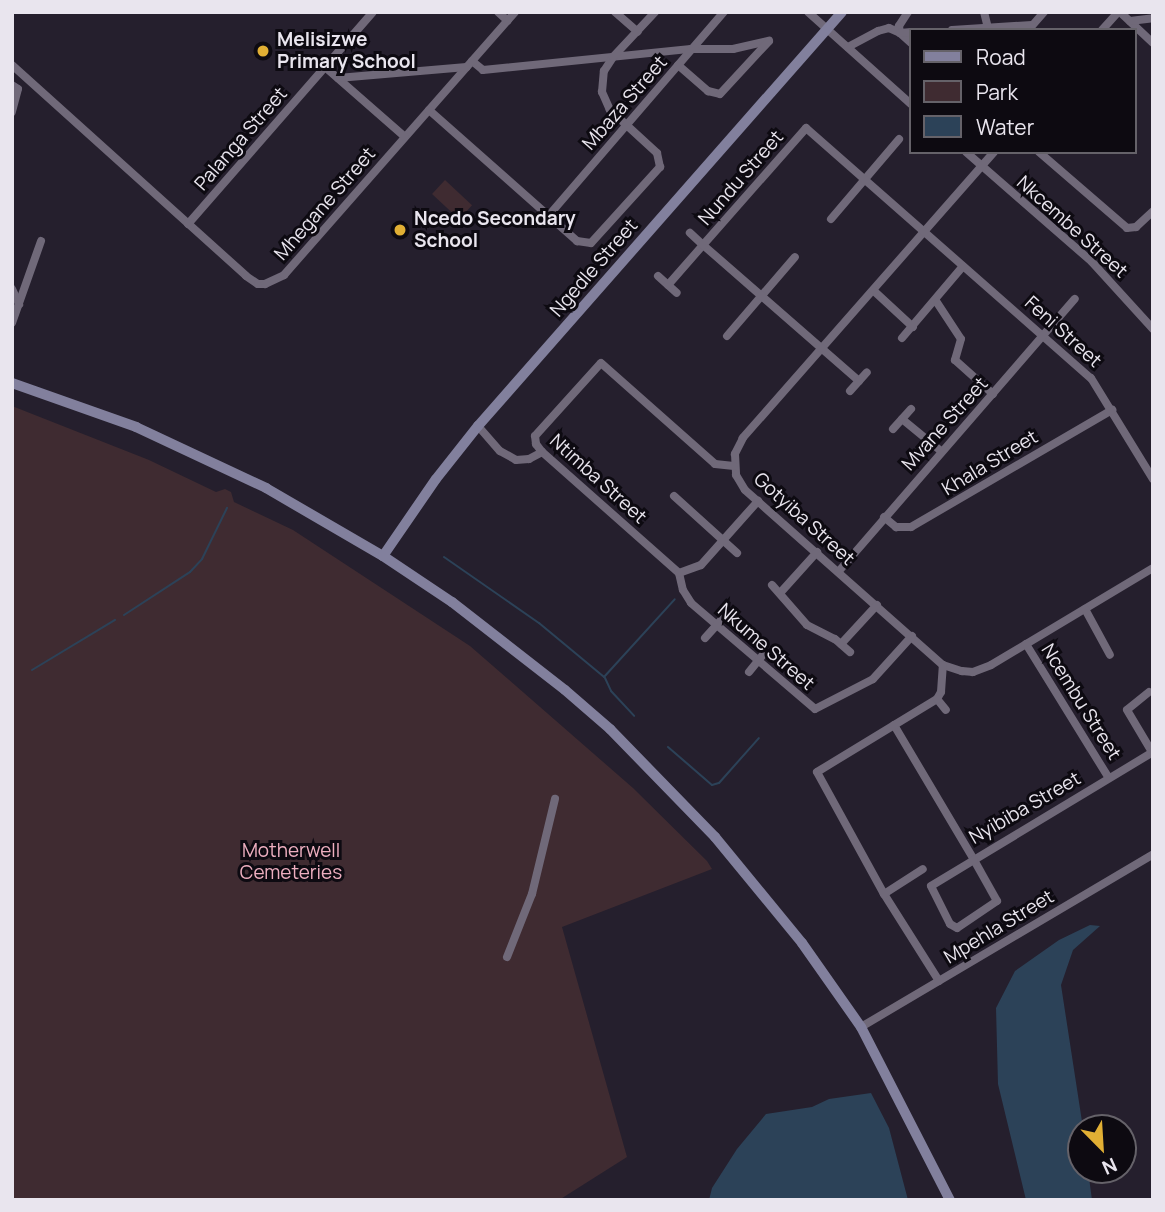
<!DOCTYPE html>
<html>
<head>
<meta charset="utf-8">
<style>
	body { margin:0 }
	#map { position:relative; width:1165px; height:1212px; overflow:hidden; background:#251f2d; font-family:Manrope,sans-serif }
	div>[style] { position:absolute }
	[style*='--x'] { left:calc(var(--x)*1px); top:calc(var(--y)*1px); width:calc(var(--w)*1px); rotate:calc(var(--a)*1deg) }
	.green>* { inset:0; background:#3f2b31; transform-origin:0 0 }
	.water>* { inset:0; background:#2c4258 }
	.stream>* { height:2px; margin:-1px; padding:0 1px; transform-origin:1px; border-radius:1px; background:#2c4258 }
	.street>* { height:8px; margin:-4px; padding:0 4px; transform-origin:4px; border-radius:4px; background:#706979 }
	.secondary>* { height:10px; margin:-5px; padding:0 5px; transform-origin:5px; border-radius:5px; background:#82809d }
	.dots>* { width:19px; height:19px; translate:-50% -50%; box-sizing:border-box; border:4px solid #0d0a11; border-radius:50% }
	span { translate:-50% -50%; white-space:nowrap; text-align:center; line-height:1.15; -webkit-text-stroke:6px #0d0a11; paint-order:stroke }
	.poi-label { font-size:19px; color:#e9e5ee; font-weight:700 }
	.left { translate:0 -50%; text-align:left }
	.street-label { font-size:19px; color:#e9e5ee }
	.park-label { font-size:19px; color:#edaebf }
	.frame { position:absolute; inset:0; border:14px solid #e9e5ee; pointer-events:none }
	.legend { position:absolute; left:909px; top:28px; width:228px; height:126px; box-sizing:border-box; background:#0d0a11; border:2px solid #656269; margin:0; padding:9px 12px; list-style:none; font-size:21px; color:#e9e5ee }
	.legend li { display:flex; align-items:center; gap:14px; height:35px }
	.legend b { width:35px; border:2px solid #656269 }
	.north { position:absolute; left:1067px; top:1114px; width:70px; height:70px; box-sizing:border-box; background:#0d0a11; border:2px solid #656269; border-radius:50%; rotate:156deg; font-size:19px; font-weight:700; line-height:28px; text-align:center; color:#e9e5ee }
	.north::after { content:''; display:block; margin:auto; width:24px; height:32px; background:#e1af34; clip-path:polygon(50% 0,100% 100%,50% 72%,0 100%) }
</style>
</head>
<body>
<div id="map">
	<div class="green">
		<i style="left:445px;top:180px;width:37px;height:19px;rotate:43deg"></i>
		<i style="clip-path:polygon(12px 406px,149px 460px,216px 492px,225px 489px,231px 492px,234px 502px,293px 530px,470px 646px,633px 788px,707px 861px,712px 869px,562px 927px,627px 1157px,559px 1200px,12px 1200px)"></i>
	</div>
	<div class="water">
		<i style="clip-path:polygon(1090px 925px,1100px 926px,1073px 950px,1061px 985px,1083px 1128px,1081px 1170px,1088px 1170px,1092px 1200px,1026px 1200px,998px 1084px,996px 1008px,1015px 971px,1059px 940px)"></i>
		<i style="clip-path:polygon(871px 1093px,889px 1128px,908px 1200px,709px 1200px,712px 1188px,737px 1149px,766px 1114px,812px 1107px,829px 1099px)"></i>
	</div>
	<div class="stream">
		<i style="--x:444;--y:557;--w:116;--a:34.8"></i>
		<i style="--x:539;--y:623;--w:85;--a:39.7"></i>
		<i style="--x:604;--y:677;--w:105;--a:-47.7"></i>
		<i style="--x:124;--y:615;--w:79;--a:-33.1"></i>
		<i style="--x:190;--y:572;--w:18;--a:-47"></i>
		<i style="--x:202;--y:559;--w:57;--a:-63.9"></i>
		<i style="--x:32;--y:670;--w:97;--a:-31.1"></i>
		<i style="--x:605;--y:678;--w:14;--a:65"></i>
		<i style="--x:611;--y:691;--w:34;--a:47"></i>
		<i style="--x:668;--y:747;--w:58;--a:40.8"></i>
		<i style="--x:712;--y:785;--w:7;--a:-16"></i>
		<i style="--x:719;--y:783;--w:60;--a:-48.4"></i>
	</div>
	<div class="street">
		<i style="--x:498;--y:12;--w:13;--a:42"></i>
		<i style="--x:615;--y:12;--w:30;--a:41"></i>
		<i style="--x:808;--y:12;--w:138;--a:41.8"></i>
		<i style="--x:908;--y:12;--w:17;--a:123"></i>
		<i style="--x:899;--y:26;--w:7;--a:82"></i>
		<i style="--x:900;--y:33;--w:15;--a:42"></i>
		<i style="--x:984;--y:12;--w:16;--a:76"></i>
		<i style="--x:1120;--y:12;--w:45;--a:43.2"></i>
		<i style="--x:1130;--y:21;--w:23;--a:-7"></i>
		<i style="--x:1031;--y:27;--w:20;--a:-49"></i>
		<i style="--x:952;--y:30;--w:80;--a:-3.6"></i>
		<i style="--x:1102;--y:30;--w:24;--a:-48"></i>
		<i style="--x:848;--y:47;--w:34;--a:-28"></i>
		<i style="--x:878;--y:31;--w:11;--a:-15"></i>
		<i style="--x:889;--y:28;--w:12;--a:24"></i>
		<i style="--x:900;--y:33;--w:11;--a:-5"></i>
		<i style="--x:472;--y:61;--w:14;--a:39"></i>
		<i style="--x:483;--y:70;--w:209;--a:-5.8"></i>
		<i style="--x:691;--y:49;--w:42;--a:0"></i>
		<i style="--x:733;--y:49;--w:37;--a:-13"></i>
		<i style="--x:12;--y:65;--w:315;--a:42"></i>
		<i style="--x:246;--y:276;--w:14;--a:34"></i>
		<i style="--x:258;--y:284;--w:7;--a:0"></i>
		<i style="--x:265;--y:284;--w:21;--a:-25"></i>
		<i style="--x:284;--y:275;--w:350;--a:-48.7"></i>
		<i style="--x:678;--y:65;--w:40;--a:41"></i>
		<i style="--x:708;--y:91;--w:12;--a:14"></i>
		<i style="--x:720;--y:94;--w:72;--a:-47.2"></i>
		<i style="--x:325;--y:67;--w:106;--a:41.2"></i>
		<i style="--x:338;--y:78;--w:129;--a:-4.9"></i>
		<i style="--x:12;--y:85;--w:7;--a:34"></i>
		<i style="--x:18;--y:89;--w:24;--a:105"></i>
		<i style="--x:429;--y:110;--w:198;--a:41.5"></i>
		<i style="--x:577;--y:241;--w:14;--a:8"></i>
		<i style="--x:591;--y:243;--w:103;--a:-47.8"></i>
		<i style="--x:660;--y:167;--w:14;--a:-102"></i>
		<i style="--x:657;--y:153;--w:64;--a:-137.5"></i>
		<i style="--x:610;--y:110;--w:20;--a:-114"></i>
		<i style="--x:602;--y:92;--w:21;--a:-85"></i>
		<i style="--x:604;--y:71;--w:17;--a:-57"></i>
		<i style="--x:613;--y:57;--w:62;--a:-47"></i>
		<i style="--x:966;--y:152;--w:167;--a:41.1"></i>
		<i style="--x:1092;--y:262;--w:91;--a:47.7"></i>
		<i style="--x:994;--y:152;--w:381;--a:131.3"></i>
		<i style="--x:743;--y:438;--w:18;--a:117"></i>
		<i style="--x:735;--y:454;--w:21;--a:87"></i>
		<i style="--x:736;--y:475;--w:17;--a:59"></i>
		<i style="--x:745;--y:490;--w:264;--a:41.5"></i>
		<i style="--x:943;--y:665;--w:20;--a:18"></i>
		<i style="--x:962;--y:671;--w:11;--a:5"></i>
		<i style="--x:973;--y:672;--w:19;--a:-21"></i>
		<i style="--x:991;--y:665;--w:189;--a:-30.9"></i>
		<i style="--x:1039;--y:152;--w:116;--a:40.8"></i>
		<i style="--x:1127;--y:228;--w:9;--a:-6"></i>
		<i style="--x:1136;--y:227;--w:23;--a:-43"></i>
		<i style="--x:550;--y:214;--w:267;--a:-49.3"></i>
		<i style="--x:831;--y:219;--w:105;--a:-49.6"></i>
		<i style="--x:188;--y:224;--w:281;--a:-48.9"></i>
		<i style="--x:658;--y:276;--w:25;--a:42"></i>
		<i style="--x:668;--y:285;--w:53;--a:-48.8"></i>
		<i style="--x:703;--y:245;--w:18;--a:-137"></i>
		<i style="--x:12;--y:289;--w:17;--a:65"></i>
		<i style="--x:874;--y:291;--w:53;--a:42.7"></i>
		<i style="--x:936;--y:301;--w:45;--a:56.7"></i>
		<i style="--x:961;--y:339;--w:22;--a:106"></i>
		<i style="--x:955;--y:360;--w:51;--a:41.8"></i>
		<i style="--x:12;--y:323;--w:87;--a:-70.5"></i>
		<i style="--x:727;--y:336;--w:104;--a:-49.3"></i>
		<i style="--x:902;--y:338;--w:94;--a:-49.7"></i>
		<i style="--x:859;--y:381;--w:207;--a:-138.9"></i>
		<i style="--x:703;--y:245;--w:156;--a:-48.6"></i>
		<i style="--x:806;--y:128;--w:379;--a:41.3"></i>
		<i style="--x:1091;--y:378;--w:119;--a:58.5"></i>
		<i style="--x:850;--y:391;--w:25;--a:-48"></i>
		<i style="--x:902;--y:419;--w:50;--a:39.4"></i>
		<i style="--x:478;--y:426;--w:33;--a:49"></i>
		<i style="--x:500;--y:451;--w:18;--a:29"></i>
		<i style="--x:516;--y:460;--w:13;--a:-4"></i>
		<i style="--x:529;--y:459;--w:15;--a:-28"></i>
		<i style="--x:893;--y:429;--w:27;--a:-48"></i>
		<i style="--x:674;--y:496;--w:85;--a:42.1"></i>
		<i style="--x:884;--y:517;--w:16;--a:40"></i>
		<i style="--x:896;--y:527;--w:15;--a:0"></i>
		<i style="--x:911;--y:527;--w:233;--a:-30.2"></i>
		<i style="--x:839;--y:571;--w:360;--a:-49.1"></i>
		<i style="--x:679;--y:573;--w:183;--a:-138.5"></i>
		<i style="--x:542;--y:452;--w:10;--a:-127"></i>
		<i style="--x:536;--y:444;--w:8;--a:-97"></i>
		<i style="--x:535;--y:436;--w:98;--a:-47.9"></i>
		<i style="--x:601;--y:363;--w:152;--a:41.5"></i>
		<i style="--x:715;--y:464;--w:19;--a:6"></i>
		<i style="--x:679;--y:573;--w:17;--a:77"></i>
		<i style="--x:683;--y:590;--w:15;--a:58"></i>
		<i style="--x:691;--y:603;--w:163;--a:40.5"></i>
		<i style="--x:815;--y:709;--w:65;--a:-27.3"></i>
		<i style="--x:873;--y:679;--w:58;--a:-47.8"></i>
		<i style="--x:679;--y:573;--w:23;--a:-20"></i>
		<i style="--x:701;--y:565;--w:86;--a:-48.3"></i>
		<i style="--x:772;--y:585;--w:53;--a:48.8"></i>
		<i style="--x:807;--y:625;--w:31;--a:27"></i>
		<i style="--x:835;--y:639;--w:20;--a:41"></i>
		<i style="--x:781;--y:592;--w:54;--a:-48"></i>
		<i style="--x:1085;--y:609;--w:52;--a:61.5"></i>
		<i style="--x:705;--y:638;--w:31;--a:-48"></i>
		<i style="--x:841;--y:644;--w:53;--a:-47.3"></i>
		<i style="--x:1026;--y:644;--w:156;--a:58.3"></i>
		<i style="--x:749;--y:672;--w:26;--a:-51"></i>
		<i style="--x:1149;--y:692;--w:28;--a:141"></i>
		<i style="--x:1127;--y:710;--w:49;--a:59.2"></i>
		<i style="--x:937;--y:699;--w:14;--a:51"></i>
		<i style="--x:894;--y:725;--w:157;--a:59.3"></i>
		<i style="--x:974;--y:860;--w:209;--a:-31.1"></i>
		<i style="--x:974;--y:860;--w:47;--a:60.7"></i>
		<i style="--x:997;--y:901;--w:48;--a:146"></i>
		<i style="--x:957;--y:928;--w:8;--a:-150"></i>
		<i style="--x:950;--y:924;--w:42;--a:-116.6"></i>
		<i style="--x:931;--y:886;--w:50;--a:-31.2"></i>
		<i style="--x:884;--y:894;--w:46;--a:-32.7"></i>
		<i style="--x:507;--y:957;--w:68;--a:-68.4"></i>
		<i style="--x:532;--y:894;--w:98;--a:-76.4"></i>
		<i style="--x:939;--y:981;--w:103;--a:-122.3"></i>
		<i style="--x:884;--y:894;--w:139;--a:-118.8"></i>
		<i style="--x:817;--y:772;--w:140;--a:-31.3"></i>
		<i style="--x:937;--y:699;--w:8;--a:-60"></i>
		<i style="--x:941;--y:692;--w:27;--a:-86"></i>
		<i style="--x:861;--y:1027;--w:339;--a:-30.6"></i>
	</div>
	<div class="secondary">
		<i style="--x:12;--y:383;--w:132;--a:19.5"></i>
		<i style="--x:136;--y:427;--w:144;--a:25.1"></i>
		<i style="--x:266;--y:488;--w:135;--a:30.2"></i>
		<i style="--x:383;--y:556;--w:83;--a:33.7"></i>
		<i style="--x:452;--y:602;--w:143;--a:37.9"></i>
		<i style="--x:565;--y:690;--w:60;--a:40.9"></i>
		<i style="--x:610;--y:729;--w:151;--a:45.8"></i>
		<i style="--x:715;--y:837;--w:137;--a:50.6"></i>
		<i style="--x:802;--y:943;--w:103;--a:54.9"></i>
		<i style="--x:861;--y:1027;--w:195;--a:62.8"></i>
		<i style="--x:383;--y:556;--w:93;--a:-55.5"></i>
		<i style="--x:436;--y:479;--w:68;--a:-51.6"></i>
		<i style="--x:478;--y:426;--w:551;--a:-48.68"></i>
	</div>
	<div class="dots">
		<i style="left:263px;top:51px;background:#e1af34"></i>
		<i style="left:400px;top:230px;background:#e1af34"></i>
	</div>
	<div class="poi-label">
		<span class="left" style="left:277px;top:51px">Melisizwe<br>Primary School</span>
		<span class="left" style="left:414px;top:230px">Ncedo Secondary<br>School</span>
	</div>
	<div class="street-label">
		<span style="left:625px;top:103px;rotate:-49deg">Mbaza Street</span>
		<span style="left:241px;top:139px;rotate:-49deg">Palanga Street</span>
		<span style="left:741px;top:178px;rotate:-49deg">Nundu Street</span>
		<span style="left:325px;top:204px;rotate:-49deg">Mhegane Street</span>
		<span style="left:1072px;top:227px;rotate:42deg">Nkcembe Street</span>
		<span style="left:594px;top:268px;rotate:-49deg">Ngedle Street</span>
		<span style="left:1063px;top:332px;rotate:42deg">Feni Street</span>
		<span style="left:945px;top:424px;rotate:-48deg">Mvane Street</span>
		<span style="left:990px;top:463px;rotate:-31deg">Khala Street</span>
		<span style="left:598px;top:479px;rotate:42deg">Ntimba Street</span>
		<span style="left:804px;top:519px;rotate:42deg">Gotyiba Street</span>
		<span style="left:766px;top:647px;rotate:41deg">Nkume Street</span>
		<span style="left:1081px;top:702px;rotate:58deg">Ncembu Street</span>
		<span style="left:1025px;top:808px;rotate:-30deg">Nyibiba Street</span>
		<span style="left:999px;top:927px;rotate:-31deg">Mpehla Street</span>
	</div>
	<div class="park-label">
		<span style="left:291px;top:862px">Motherwell<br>Cemeteries</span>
	</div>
	<div class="frame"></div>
	<ul class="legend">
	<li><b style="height:9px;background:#82809d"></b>Road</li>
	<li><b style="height:19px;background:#3f2b31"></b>Park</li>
	<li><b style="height:19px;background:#2c4258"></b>Water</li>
	</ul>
	<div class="north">N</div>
</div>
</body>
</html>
